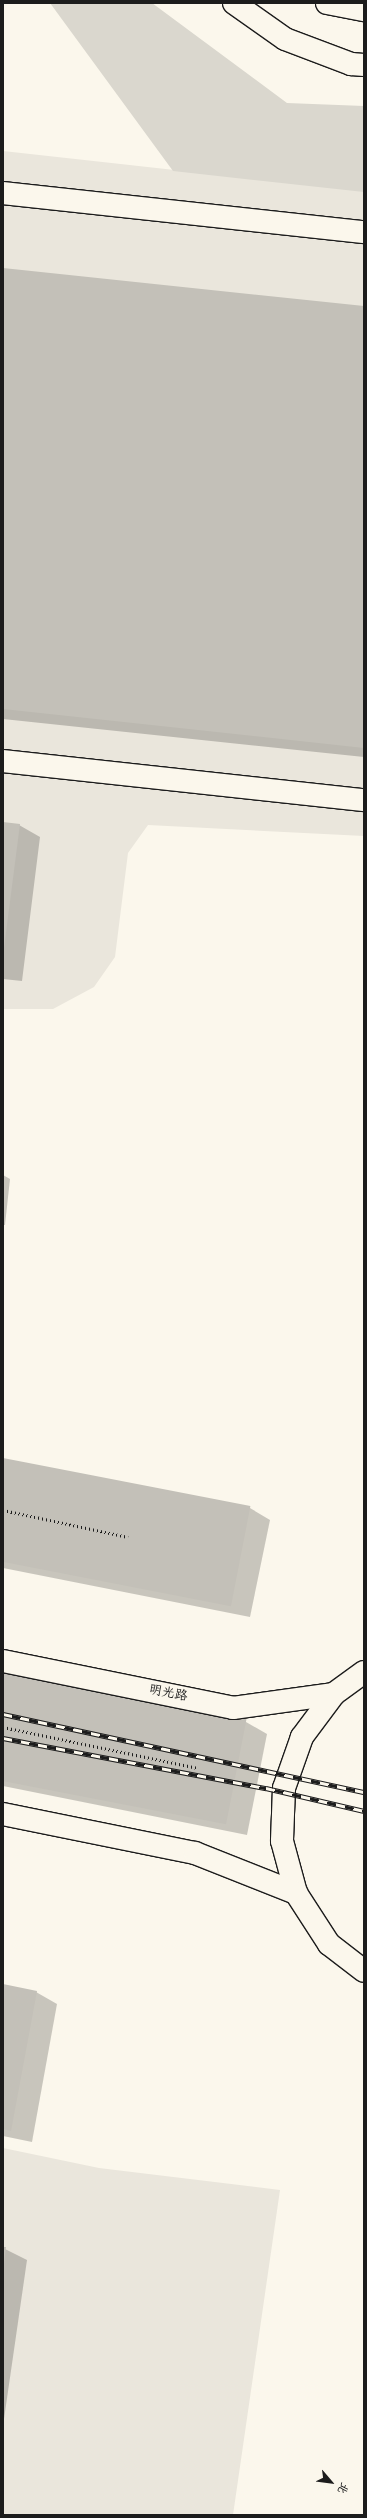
<!DOCTYPE html>
<html>
<head>
<meta charset="utf-8">
<style>
	body { margin:0 }
	#map { position:relative; width:367px; height:2518px; overflow:hidden; background:#fbf7ec; font-family:"Gochi Hand","LXGW WenKai TC",sans-serif }
	div>[style] { position:absolute }
	[style*='--x'] { left:calc(var(--x)*1px); top:calc(var(--y)*1px); width:calc(var(--w)*1px); rotate:calc(var(--a)*1deg) }
	.built>* { inset:0; background:#eae6dc }
	.green>* { inset:0; background:#dad7ce }
	.shadow>* { inset:0; background:#0003 }
	.building>* { inset:0; background:#c3c0b8; transform-origin:0 0 }
	.path>* { height:2.5px; margin-top:-1.25px; transform-origin:0; background:repeating-linear-gradient(90deg,#1c1c1c 0 1px,transparent 0 4px) }
	.roads { filter:drop-shadow(1px 0 #1c1c1c) drop-shadow(-1px 0 #1c1c1c) drop-shadow(0 1px #1c1c1c) drop-shadow(0 -1px #1c1c1c) }
	.minor>* { height:22px; margin:-11px; padding:0 11px; transform-origin:11px; border-radius:11px; background:#fbf7ec }
	.major>* { height:22px; margin:-11px; padding:0 11px; transform-origin:11px; border-radius:11px; background:#fbf7ec }
	.highway>* { height:22px; margin:-11px; padding:0 11px; transform-origin:11px; border-radius:11px; background:#fbf7ec }
	.rail>* { height:4.5px; margin-top:-2.25px; transform-origin:0; background:repeating-linear-gradient(90deg,#fbf7ec 0 9px,#1c1c1c 0 18px); box-sizing:border-box; border-block:1px solid #1c1c1c }
	span { translate:-50% -50%; white-space:nowrap; text-align:center; line-height:1.15; -webkit-text-stroke:3px #fbf7ec; paint-order:stroke }
	.street-label { font-size:13px; color:#1c1c1c }
	.frame { position:absolute; inset:0; border:4px solid #1c1c1c; pointer-events:none }
	.north { position:absolute; left:311px; top:2462px; width:40px; height:40px; -webkit-text-stroke:3px #fbf7ec; paint-order:stroke; rotate:118deg; font-size:11px; font-weight:700; line-height:16px; text-align:center; color:#1c1c1c }
	.north::after { content:''; display:block; margin:auto; width:14px; height:18px; background:#1c1c1c; clip-path:polygon(50% 0,100% 100%,50% 72%,0 100%) }
</style>
</head>
<body>
<div id="map">
	<div class="built">
		<i style="clip-path:polygon(3px 151px,364px 191px,364px 836px,148px 825px,128px 853px,115px 957px,94px 987px,53px 1009px,3px 1009px)"></i>
		<i style="clip-path:polygon(3px 2148px,99px 2168px,280px 2190px,233px 2515px,3px 2515px)"></i>
	</div>
	<div class="green">
		<i style="clip-path:polygon(50px 3px,152px 3px,287px 103px,364px 106px,364px 192px,173px 171px)"></i>
	</div>
	<div class="shadow">
		<i style="clip-path:polygon(3px 269px,364px 307px,364px 757px,3px 719px)"></i>
		<i style="clip-path:polygon(3px 823px,19px 825px,40px 837px,22px 981px,3px 979px)"></i>
		<i style="clip-path:polygon(3px 1175px,10px 1179px,5px 1225px,3px 1225px)"></i>
		<i style="clip-path:polygon(3px 1459px,250px 1508px,270px 1520px,250px 1617px,3px 1568px)"></i>
		<i style="clip-path:polygon(3px 1673px,246px 1722px,267px 1734px,247px 1835px,3px 1786px)"></i>
		<i style="clip-path:polygon(3px 1985px,36px 1992px,57px 2004px,32px 2142px,3px 2136px)"></i>
		<i style="clip-path:polygon(3px 2248px,27px 2260px,3px 2426px)"></i>
	</div>
	<div class="building">
		<i style="clip-path:polygon(3px 268px,364px 306px,364px 748px,3px 709px)"></i>
		<i style="clip-path:polygon(3px 822px,20px 824px,4px 948px,3px 948px)"></i>
		<i style="left:3px;top:1458px;width:252px;height:102px;rotate:11deg"></i>
		<i style="left:3px;top:1672px;width:248px;height:107px;rotate:11deg"></i>
		<i style="clip-path:polygon(3px 1984px,37px 1991px,11px 2131px,3px 2129px)"></i>
		<i style="clip-path:polygon(3px 2247px,6px 2247px,4px 2264px,3px 2264px)"></i>
	</div>
	<div class="path">
		<i style="--x:3;--y:1510;--w:128;--a:12.2"></i>
		<i style="--x:3;--y:1727;--w:198;--a:11.9"></i>
	</div>
	<div class="roads">
		<div class="minor">
			<i style="--x:3;--y:193;--w:363;--a:6.2"></i>
			<i style="--x:3;--y:761;--w:363;--a:6.2"></i>
		</div>
		<div class="major">
			<i style="--x:3;--y:1661;--w:235;--a:11.5"></i>
			<i style="--x:233;--y:1708;--w:102;--a:-7.9"></i>
			<i style="--x:364;--y:1672;--w:37;--a:144"></i>
			<i style="--x:334;--y:1694;--w:54;--a:126.7"></i>
			<i style="--x:302;--y:1737;--w:54;--a:109.4"></i>
			<i style="--x:284;--y:1788;--w:53;--a:92.2"></i>
			<i style="--x:282;--y:1841;--w:54;--a:74.9"></i>
			<i style="--x:296;--y:1893;--w:61;--a:57.1"></i>
			<i style="--x:329;--y:1944;--w:44;--a:37.6"></i>
			<i style="--x:3;--y:1814;--w:196;--a:11.5"></i>
			<i style="--x:195;--y:1853;--w:109;--a:21.6"></i>
		</div>
		<div class="highway">
			<i style="--x:234;--y:3;--w:62;--a:35.2"></i>
			<i style="--x:285;--y:39;--w:71;--a:20.7"></i>
			<i style="--x:351;--y:64;--w:13;--a:4"></i>
			<i style="--x:327;--y:3;--w:38;--a:11"></i>
		</div>
	</div>
	<div class="rail">
		<i style="--x:3;--y:1714;--w:369;--a:12.2"></i>
		<i style="--x:3;--y:1738;--w:268;--a:10.8"></i>
		<i style="--x:266;--y:1788;--w:101;--a:13.2"></i>
	</div>
	<div class="street-label">
		<span style="left:168px;top:1695px;rotate:11deg">明光路</span>
	</div>
	<div class="frame"></div>
	<div class="north">北</div>
</div>
</body>
</html>
